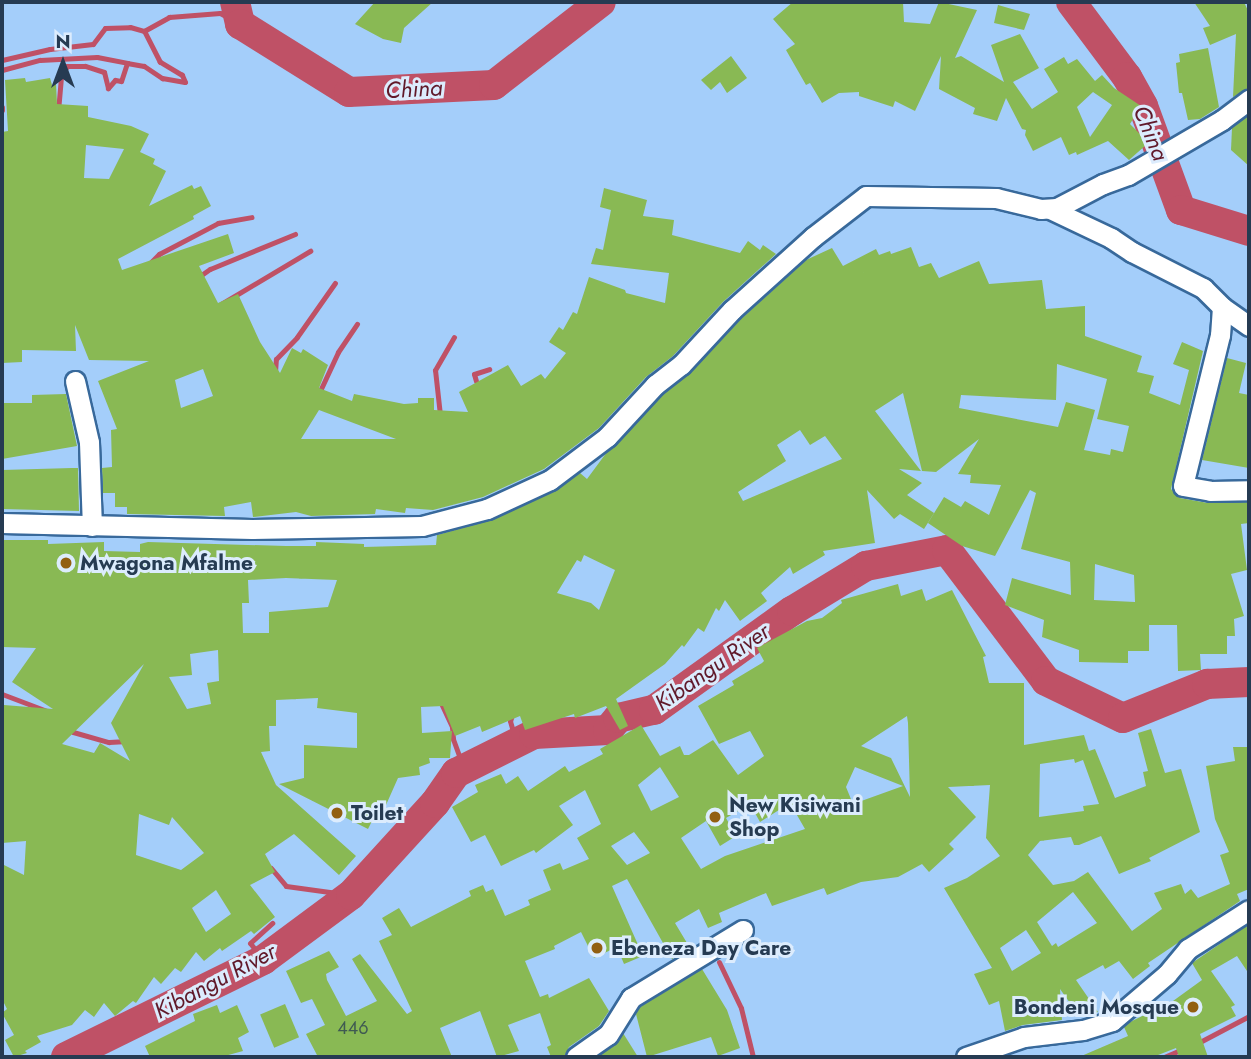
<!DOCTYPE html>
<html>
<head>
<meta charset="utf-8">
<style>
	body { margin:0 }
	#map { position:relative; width:1251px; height:1059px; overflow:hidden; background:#a4cefa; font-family:Jost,sans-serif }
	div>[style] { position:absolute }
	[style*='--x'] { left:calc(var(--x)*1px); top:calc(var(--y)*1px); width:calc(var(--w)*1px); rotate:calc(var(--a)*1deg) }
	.stream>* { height:5px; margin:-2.5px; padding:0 2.5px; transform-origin:2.5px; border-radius:2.5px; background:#bf5166 }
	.river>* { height:30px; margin:-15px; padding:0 15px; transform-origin:15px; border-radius:15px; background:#bf5166 }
	.building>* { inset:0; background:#89b954; transform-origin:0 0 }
	.roads { filter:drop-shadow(2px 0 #38699b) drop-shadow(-2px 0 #38699b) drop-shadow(0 2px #38699b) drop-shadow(0 -2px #38699b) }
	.street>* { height:19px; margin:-9.5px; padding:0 9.5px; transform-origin:9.5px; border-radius:9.5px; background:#fff }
	.dots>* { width:19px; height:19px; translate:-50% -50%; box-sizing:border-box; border:4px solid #dcecfd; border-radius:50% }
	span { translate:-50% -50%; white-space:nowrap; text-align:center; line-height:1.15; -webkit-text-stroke:6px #dcecfd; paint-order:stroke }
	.number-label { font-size:18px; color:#3f5a52 }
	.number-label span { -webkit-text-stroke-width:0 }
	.poi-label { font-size:21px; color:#263b52; font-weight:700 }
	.left { translate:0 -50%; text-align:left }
	.right { translate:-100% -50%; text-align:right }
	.water-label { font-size:23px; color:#60192a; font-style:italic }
	.frame { position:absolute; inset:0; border:4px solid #263b52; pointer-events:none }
	.north { position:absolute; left:28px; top:28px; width:70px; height:70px; -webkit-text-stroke:5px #dcecfd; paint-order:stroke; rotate:0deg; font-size:19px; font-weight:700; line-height:28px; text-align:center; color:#263b52 }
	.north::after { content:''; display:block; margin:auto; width:24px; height:32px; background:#263b52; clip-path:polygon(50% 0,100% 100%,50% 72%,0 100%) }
</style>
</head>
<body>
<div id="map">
	<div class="stream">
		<i style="--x:2;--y:60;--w:49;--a:-12.9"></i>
		<i style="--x:50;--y:49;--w:43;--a:-6.6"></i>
		<i style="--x:93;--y:44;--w:20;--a:-53"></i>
		<i style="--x:105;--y:28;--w:25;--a:-2"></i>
		<i style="--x:130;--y:27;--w:15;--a:16"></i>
		<i style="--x:144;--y:31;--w:29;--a:-29"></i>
		<i style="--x:169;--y:17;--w:51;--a:-4.5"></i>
		<i style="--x:220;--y:13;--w:23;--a:29"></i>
		<i style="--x:127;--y:63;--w:17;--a:10"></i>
		<i style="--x:144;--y:66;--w:22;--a:34"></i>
		<i style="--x:162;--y:78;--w:23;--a:10"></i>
		<i style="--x:185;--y:82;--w:8;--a:-113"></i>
		<i style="--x:182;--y:75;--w:26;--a:-149"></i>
		<i style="--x:160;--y:62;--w:35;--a:-117"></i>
		<i style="--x:2;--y:70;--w:39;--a:-15"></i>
		<i style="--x:40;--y:60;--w:57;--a:-3"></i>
		<i style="--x:97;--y:57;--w:31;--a:11"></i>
		<i style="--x:127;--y:63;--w:19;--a:108"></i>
		<i style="--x:121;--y:81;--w:6;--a:-171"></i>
		<i style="--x:115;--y:80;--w:11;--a:131"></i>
		<i style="--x:108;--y:88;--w:16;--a:-104"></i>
		<i style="--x:104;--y:72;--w:20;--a:-162"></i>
		<i style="--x:85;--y:66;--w:18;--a:180"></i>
		<i style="--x:67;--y:66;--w:13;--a:119"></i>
		<i style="--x:61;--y:77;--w:32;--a:95"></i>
		<i style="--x:2;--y:107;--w:3;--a:90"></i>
		<i style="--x:150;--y:263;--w:13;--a:-45"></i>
		<i style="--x:159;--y:254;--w:67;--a:-27.7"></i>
		<i style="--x:218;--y:223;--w:34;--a:-10"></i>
		<i style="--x:197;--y:278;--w:16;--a:-35"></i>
		<i style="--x:210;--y:269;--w:92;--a:-22.4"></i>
		<i style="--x:221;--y:304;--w:104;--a:-30.8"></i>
		<i style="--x:275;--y:372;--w:13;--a:-86"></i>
		<i style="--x:276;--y:359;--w:30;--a:-46"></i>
		<i style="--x:297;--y:337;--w:66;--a:-54.9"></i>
		<i style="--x:476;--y:381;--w:7;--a:-106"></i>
		<i style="--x:474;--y:374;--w:16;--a:-18"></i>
		<i style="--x:319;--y:393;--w:45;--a:-65.1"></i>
		<i style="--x:338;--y:352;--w:34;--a:-56"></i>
		<i style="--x:440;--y:415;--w:45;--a:-96.3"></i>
		<i style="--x:435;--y:370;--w:38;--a:-60"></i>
		<i style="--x:2;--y:694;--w:48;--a:20.7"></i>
		<i style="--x:440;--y:701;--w:29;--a:65"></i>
		<i style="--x:452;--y:727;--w:12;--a:85"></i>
		<i style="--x:453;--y:739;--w:32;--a:70"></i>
		<i style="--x:512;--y:715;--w:6;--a:108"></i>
		<i style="--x:510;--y:721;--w:22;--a:74"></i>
		<i style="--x:71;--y:728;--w:4;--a:63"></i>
		<i style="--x:73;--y:732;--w:37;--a:16"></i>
		<i style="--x:109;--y:742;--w:18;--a:-3"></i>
		<i style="--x:271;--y:868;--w:23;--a:50"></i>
		<i style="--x:286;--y:886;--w:66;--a:7.9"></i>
		<i style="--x:263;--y:960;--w:21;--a:-127"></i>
		<i style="--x:250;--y:943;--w:30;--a:-42"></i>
		<i style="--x:719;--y:962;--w:51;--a:64.4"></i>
		<i style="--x:741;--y:1008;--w:50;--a:76.2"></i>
		<i style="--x:1196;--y:1044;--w:60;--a:-27.8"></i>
		<i style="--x:1164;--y:1057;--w:21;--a:-23"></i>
	</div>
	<div class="river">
		<i style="--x:235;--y:2;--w:23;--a:77"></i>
		<i style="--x:240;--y:24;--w:128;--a:32"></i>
		<i style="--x:349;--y:92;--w:145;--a:-2.8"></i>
		<i style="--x:494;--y:85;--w:135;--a:-37.8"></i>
		<i style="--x:1071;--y:2;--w:94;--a:53.3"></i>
		<i style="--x:1127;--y:77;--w:33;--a:61"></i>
		<i style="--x:1143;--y:106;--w:111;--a:69.9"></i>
		<i style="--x:1181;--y:210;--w:71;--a:17.2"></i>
		<i style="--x:66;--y:1057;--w:220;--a:-26.2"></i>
		<i style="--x:263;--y:960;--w:109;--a:-36.5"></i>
		<i style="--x:351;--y:895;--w:125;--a:-47.6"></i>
		<i style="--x:435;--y:803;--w:37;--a:-55"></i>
		<i style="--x:456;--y:773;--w:87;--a:-26.6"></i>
		<i style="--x:534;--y:734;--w:74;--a:-3.1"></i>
		<i style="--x:608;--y:730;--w:16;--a:-50"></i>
		<i style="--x:618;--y:718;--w:37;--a:-13"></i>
		<i style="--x:654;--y:710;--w:170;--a:-35.7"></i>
		<i style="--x:792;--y:611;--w:87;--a:-31.3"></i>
		<i style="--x:866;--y:566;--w:83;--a:-11.2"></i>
		<i style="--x:947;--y:550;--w:164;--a:52.9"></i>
		<i style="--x:1046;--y:681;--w:85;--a:25.7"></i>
		<i style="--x:1123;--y:718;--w:91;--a:-22"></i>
		<i style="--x:1207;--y:684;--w:42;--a:-2.7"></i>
	</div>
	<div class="building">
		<i style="clip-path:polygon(375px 2px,433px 2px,404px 28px,401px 43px,383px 39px,355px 24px)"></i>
		<i style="clip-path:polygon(evenodd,793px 2px,903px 2px,904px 22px,930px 24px,939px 2px,977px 10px,955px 58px,961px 56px,1004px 82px,991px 45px,1020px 34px,1039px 68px,1013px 82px,1032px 109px,1058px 92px,1044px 69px,1064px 57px,1068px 64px,1077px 59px,1095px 81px,1102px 75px,1114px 88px,1141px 106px,1130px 124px,1145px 139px,1143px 142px,1146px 145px,1129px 160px,1108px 141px,1077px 155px,1076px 152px,1069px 155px,1061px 137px,1033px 151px,1025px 135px,1026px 130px,1022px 129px,1006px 98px,997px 121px,973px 114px,975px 108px,939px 89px,941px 56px,915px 111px,895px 101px,893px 107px,859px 96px,859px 92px,839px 93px,822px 103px,810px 83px,806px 85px,786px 50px,795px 44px,773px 19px,793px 2px,1093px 92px,1112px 105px,1090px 137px,1077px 107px,1093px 92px)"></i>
		<i style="clip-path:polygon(1194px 2px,1244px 2px,1249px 13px,1249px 88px,1233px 97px,1236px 34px,1210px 45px,1203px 28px,1210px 26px)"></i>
		<i style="clip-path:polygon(998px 5px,1030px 14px,1024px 30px,994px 23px)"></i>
		<i style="clip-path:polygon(1208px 48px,1219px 107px,1200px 119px,1188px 120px,1182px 93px,1179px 93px,1176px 63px,1180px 62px,1179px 54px)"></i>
		<i style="clip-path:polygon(731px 56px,747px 78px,727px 93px,720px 82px,711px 90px,701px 80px)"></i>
		<i style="clip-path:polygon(evenodd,25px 78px,26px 82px,50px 78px,52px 85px,56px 84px,57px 104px,88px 106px,88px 117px,131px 126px,149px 134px,140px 152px,155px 159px,153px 164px,166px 171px,149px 206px,192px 185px,194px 189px,201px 186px,211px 206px,193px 216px,194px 219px,118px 259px,122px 270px,228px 234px,234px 253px,199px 266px,218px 303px,238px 294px,260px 342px,280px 373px,292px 348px,301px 353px,303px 349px,328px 365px,319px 388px,352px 401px,354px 394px,404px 404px,418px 403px,418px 398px,434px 398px,434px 410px,468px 412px,459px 392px,508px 365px,521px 386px,541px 374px,545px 379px,566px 353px,549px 342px,559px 327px,563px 330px,573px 312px,577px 314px,589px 277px,625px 290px,626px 293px,665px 303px,669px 273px,591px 264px,596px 248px,603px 250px,611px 210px,600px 207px,604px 188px,647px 200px,643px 216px,674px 220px,672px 235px,740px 253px,748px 241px,760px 250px,763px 245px,776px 254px,723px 302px,673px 356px,646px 377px,599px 428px,544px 469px,483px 497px,433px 510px,406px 508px,405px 513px,376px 509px,375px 514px,311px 516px,296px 512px,253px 517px,251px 502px,224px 507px,225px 516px,127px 514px,127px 507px,115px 507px,115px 493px,103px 493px,102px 468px,112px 467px,111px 430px,117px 429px,98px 381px,149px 361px,89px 360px,75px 325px,76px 351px,22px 350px,22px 362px,2px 363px,2px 132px,8px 131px,5px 80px,25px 78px,86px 145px,124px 149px,109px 179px,84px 178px,86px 145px,25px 78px,203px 369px,213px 396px,181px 408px,175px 380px,203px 369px,25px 78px,319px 410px,396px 439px,301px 439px,319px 410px)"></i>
		<i style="clip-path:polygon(1249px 115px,1249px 166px,1231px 150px,1232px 128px)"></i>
		<i style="clip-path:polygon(evenodd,911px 247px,919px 267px,931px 263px,939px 278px,979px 261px,989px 284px,1042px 280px,1046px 309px,1085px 306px,1085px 336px,1142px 356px,1137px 372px,1154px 376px,1149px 393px,1180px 405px,1189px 370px,1173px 364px,1182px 342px,1203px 351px,1171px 489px,1180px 498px,1208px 503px,1249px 502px,1249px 523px,1241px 524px,1247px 570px,1231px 574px,1244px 616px,1234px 619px,1235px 636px,1227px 636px,1227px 654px,1200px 654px,1201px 670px,1178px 671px,1177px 625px,1149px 625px,1149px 651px,1128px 651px,1128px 663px,1079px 662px,1079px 650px,1042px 637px,1044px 620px,1005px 605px,1012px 578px,1071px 595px,1070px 562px,1021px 549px,1036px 493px,1030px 490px,995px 556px,962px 546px,928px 523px,944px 497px,961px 507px,965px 501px,989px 515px,1001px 485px,970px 483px,971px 475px,958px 474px,979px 439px,936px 472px,922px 471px,903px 393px,875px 411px,921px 471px,899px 469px,922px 483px,907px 495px,934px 513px,924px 529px,900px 514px,894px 519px,867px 490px,875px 543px,823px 551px,825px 555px,793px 574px,790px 567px,761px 593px,767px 601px,740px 621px,725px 600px,719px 611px,716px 608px,704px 632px,698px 628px,684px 647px,682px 645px,665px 664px,616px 699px,628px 726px,620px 730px,606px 706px,575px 718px,574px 714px,525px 730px,520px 716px,482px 732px,480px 726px,455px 736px,443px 706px,421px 707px,422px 733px,452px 731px,450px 758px,429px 758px,430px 763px,419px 767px,420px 775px,398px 778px,386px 805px,381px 803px,368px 829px,279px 784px,304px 778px,304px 745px,357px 748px,357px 713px,317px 708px,318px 698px,276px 700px,276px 726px,269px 726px,270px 751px,261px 752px,276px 785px,356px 856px,339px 875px,294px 834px,265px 854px,275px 872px,250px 885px,275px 917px,254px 934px,251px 931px,222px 951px,220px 948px,204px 961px,196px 952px,181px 972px,175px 968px,161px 984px,154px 977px,136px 1003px,133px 1001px,115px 1016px,104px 1003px,94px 1017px,85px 1010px,72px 1025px,37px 1036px,41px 1042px,25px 1051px,27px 1053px,14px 1057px,5px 1040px,14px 1035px,2px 1013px,7px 1009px,2px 999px,2px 864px,24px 875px,26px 841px,2px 843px,2px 712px,4px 705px,53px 709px,12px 682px,36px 648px,2px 647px,2px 540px,48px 540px,48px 544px,104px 542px,104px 551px,140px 552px,140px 544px,148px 542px,286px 546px,316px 546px,316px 542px,364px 544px,364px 547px,436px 545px,437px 535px,492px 520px,555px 491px,580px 473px,587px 479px,607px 452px,663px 394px,690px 373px,741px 319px,806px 260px,832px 248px,843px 266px,876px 249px,879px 255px,890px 251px,891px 254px,911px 247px,1057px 364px,1107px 379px,1097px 419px,1129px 426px,1123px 452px,1111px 449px,1110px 455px,1084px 450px,1095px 410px,1066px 402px,1058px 427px,959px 408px,961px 395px,1056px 400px,1057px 364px,911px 247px,800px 430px,810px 445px,825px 436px,842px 459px,743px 501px,738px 492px,786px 461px,777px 445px,800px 430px,911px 247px,584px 555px,615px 570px,599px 610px,591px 603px,557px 593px,577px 560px,581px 562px,584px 555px,911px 247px,1095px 564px,1134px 575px,1135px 602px,1094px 600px,1095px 564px,911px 247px,286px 578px,337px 580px,328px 607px,269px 612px,269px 633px,243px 633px,242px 603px,249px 603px,248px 580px,286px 578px,911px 247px,218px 650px,219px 681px,207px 683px,211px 704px,187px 709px,169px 677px,192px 675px,190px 654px,218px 650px,911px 247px,144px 664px,111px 723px,130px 761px,100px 743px,94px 753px,62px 744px,144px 664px,911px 247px,139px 814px,169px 825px,172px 817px,204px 853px,181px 870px,136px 855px,139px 814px,911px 247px,216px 890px,231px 914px,206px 932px,192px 908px,216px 890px)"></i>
		<i style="clip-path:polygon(1227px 358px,1246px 363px,1239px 393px,1249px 395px,1249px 468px,1202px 460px)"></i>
		<i style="clip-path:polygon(66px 394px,77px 446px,2px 459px,2px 403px,32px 403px,32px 395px)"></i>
		<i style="clip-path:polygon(72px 468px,78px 468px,79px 511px,2px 509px,2px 470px)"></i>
		<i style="clip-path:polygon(evenodd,898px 584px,901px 596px,922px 589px,926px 601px,952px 590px,986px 656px,983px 657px,989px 683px,1024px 683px,1024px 745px,1084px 735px,1089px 751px,1095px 749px,1115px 798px,1146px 786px,1143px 772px,1148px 771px,1138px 733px,1151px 729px,1165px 773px,1181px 769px,1200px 832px,1149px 858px,1151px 861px,1119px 874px,1101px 836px,1079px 845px,1074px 845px,1071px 837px,1040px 841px,1028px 855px,1053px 885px,1074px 881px,1088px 872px,1132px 931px,1162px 909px,1154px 893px,1181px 884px,1185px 894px,1191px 889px,1198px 898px,1230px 884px,1220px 855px,1229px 852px,1215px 819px,1206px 766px,1235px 761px,1233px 747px,1247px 747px,1249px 889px,1237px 894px,1240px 901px,1148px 963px,1150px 966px,1133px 979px,1119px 961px,1105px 969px,1103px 965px,1076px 980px,1098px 1012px,1080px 1017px,1060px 989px,1062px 1020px,1023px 1025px,1005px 1031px,999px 1001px,989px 1005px,974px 974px,992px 968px,944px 888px,967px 878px,1000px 856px,986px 838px,990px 785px,948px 787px,976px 817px,949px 844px,954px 849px,929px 872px,922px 864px,898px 877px,861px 882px,827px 895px,824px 888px,772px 906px,766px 893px,719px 913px,722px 922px,708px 928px,699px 909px,675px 923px,690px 948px,672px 959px,627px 879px,612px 886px,643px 956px,624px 964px,617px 947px,594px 958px,581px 932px,554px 946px,555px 949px,525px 961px,540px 997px,548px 994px,549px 998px,589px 978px,609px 1011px,599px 1026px,569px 1047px,564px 1057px,551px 1057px,547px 1047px,551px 1045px,540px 1013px,508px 1025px,519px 1051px,497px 1057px,480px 1011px,440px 1028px,452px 1057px,318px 1057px,306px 1034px,325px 1025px,312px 999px,301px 1003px,286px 971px,329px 951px,339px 967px,326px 974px,327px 980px,346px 1016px,377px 1001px,352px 959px,360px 954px,407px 1014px,412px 1011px,379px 941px,392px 935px,382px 918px,399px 908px,411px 927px,471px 896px,469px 891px,483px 885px,486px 892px,493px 889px,505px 916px,530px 905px,528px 900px,551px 890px,543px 870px,560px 863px,563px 870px,589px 859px,577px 838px,601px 824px,585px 790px,559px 806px,573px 825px,536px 853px,534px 850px,501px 866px,485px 835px,471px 842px,452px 807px,478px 792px,475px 785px,501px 774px,506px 784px,518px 776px,528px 791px,565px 766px,569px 772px,603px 754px,600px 749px,641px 725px,660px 756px,680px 746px,684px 755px,689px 755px,713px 740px,738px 775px,764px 756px,758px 745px,750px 731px,719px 744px,698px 706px,734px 685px,732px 681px,762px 663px,764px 661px,757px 648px,807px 621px,822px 618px,842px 603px,841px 600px,898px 584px,907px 716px,908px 723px,910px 797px,891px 758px,861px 746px,907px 716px,898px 584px,1074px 759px,1075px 763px,1083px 760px,1099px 804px,1083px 806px,1084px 811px,1039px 817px,1040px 764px,1074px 759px,898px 584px,660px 767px,679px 797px,651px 811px,638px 785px,660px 767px,898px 584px,855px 767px,903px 786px,853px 804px,846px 787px,855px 767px,898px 584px,790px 803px,805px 829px,725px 856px,701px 869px,681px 838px,706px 821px,720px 846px,736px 836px,726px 818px,750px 804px,760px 822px,790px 803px,898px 584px,634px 832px,650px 853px,627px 865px,611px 846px,634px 832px,898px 584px,1073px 892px,1097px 923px,1058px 947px,1056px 943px,1052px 946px,1037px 922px,1073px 892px,898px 584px,1026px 930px,1041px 953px,1012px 971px,1000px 948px,1026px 930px)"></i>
		<i style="clip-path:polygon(1246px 926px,1249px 930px,1249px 974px,1237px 956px,1211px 971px,1235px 1005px,1231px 1007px,1236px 1016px,1200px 1034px,1208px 1057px,1179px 1057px,1176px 1048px,1153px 1057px,1079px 1057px,1128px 1036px,1124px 1027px,1130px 1022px,1173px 1001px,1202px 980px,1192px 963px)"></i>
		<i style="clip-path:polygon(702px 969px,727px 1010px,740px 1048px,718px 1056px,711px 1037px,647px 1057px,636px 1014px,640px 1007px)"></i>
		<i style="left:285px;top:1004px;width:36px;height:27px;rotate:67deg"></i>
		<i style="clip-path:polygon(217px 1005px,220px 1013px,237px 1005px,249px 1032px,238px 1038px,243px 1051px,221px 1057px,150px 1057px,145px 1046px,195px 1021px,193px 1014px)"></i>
		<i style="clip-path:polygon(623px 1033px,638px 1057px,597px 1057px,615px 1045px)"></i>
	</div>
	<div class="roads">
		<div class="street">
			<i style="--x:1050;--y:209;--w:68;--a:25.4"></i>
			<i style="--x:1111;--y:238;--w:25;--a:34"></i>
			<i style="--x:1132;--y:252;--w:80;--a:26.9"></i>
			<i style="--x:1203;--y:288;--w:27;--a:45"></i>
			<i style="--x:1222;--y:307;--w:33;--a:35"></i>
			<i style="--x:1222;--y:307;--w:28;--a:94"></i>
			<i style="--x:1220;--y:335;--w:155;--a:103.8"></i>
			<i style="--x:1183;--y:486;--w:27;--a:10"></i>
			<i style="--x:1210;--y:491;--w:39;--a:-1"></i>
			<i style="--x:75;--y:381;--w:63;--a:77.1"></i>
			<i style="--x:89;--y:442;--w:84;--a:88"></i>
			<i style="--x:2;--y:523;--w:250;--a:1.4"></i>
			<i style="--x:252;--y:529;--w:170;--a:-1"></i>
			<i style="--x:422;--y:526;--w:67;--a:-14.7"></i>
			<i style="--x:487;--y:509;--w:69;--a:-24.7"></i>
			<i style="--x:550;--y:480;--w:71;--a:-37"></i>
			<i style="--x:607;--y:437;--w:71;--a:-47.3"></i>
			<i style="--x:655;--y:385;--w:33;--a:-38"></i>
			<i style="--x:681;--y:365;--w:75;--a:-47.2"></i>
			<i style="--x:732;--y:310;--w:109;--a:-42"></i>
			<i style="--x:813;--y:237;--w:67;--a:-37.7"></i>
			<i style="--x:866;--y:196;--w:130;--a:0.9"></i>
			<i style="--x:996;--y:198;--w:46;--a:13.7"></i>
			<i style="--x:1041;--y:209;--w:16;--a:-4"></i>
			<i style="--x:1057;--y:208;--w:52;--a:-27.6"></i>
			<i style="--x:1103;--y:184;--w:27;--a:-20"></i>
			<i style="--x:1128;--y:175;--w:109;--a:-30.3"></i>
			<i style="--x:1222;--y:120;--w:34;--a:-37"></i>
			<i style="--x:576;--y:1057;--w:39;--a:-35"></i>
			<i style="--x:608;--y:1035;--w:44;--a:-58.1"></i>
			<i style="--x:631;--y:998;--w:131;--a:-31.3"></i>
			<i style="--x:966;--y:1057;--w:61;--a:-19"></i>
			<i style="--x:1024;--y:1037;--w:59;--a:-6.8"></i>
			<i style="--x:1083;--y:1030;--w:30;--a:-17"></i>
			<i style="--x:1112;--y:1021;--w:72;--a:-40.5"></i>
			<i style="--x:1167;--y:974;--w:33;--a:-50"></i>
			<i style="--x:1188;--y:949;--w:72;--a:-32.6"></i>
		</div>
	</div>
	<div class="dots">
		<i style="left:66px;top:563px;background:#925f11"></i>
		<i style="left:337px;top:813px;background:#925f11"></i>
		<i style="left:715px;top:817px;background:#925f11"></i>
		<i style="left:597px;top:948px;background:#925f11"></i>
		<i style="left:1193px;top:1007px;background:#925f11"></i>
	</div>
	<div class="number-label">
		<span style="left:353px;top:1028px">446</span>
	</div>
	<div class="poi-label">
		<span class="left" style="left:80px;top:563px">Mwagona Mfalme</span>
		<span class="left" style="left:729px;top:817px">New Kisiwani<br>Shop</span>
		<span class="left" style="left:351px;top:813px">Toilet</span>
		<span class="left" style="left:611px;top:948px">Ebeneza Day Care</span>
		<span class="right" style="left:1179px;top:1007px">Bondeni Mosque</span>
	</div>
	<div class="water-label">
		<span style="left:414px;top:89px;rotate:-3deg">China</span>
		<span style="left:1151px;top:133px;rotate:68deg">China</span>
		<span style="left:712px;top:667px;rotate:-35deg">Kibangu River</span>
		<span style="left:215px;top:981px;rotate:-28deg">Kibangu River</span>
	</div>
	<div class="frame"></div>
	<div class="north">N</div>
</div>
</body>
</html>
